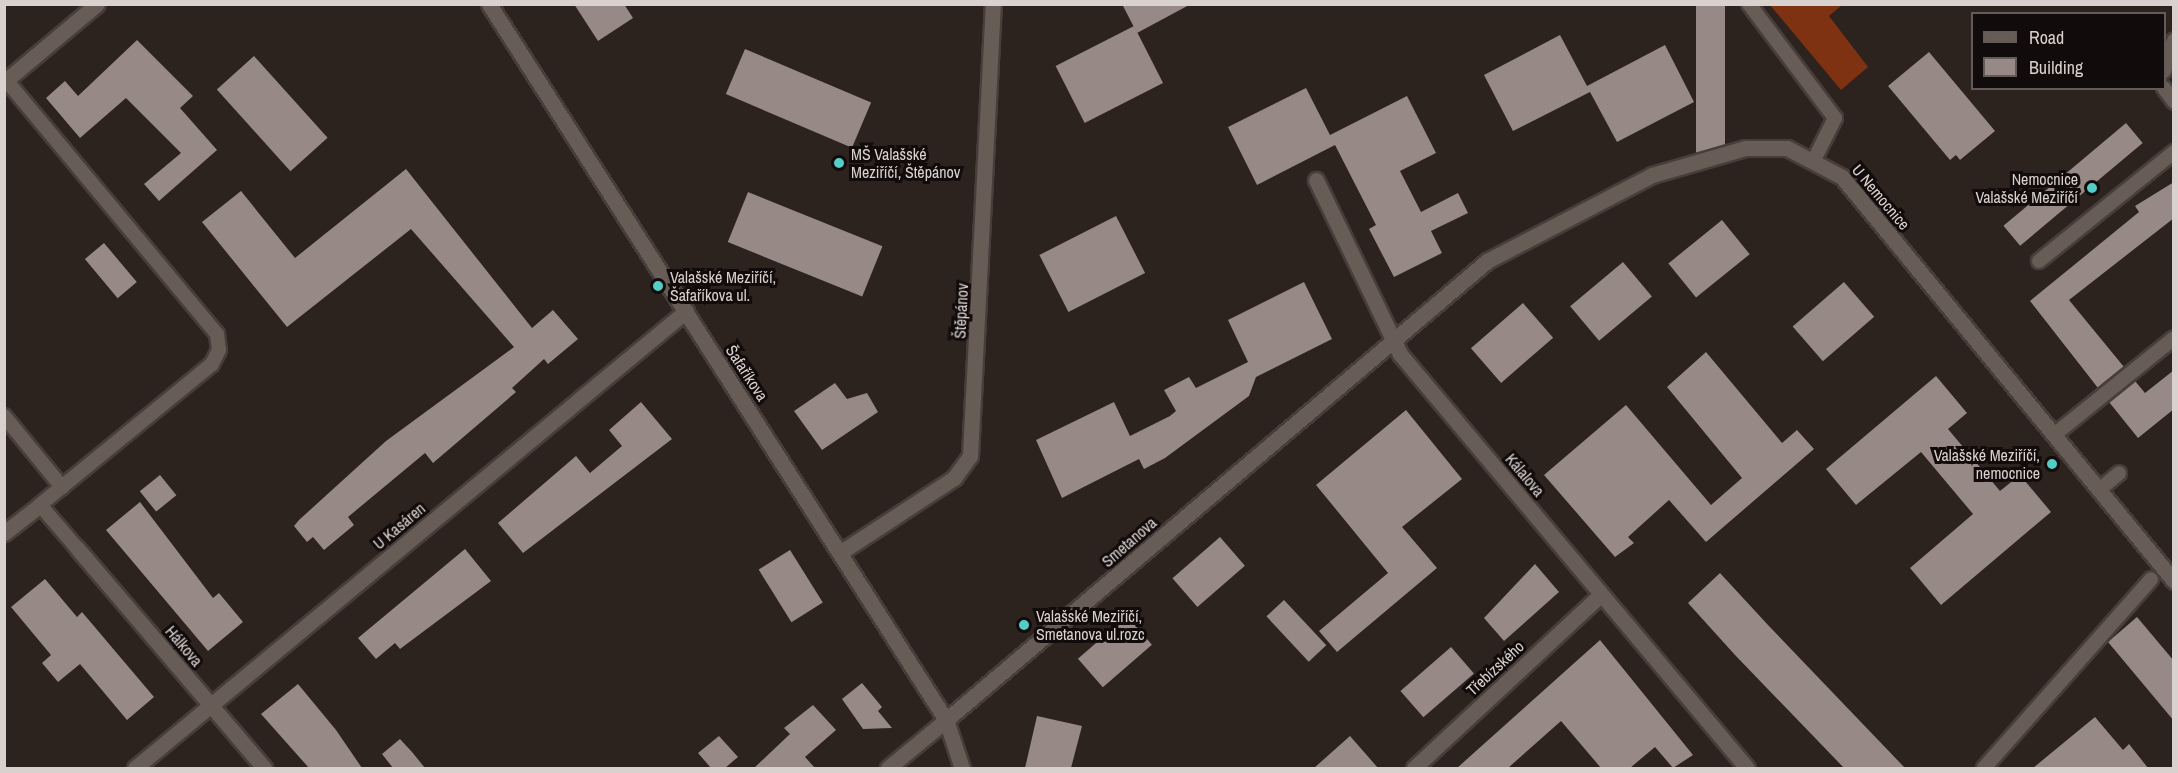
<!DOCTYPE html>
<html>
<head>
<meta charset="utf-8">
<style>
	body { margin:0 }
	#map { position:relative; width:2178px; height:773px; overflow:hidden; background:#2c221e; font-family:"Archivo Narrow",sans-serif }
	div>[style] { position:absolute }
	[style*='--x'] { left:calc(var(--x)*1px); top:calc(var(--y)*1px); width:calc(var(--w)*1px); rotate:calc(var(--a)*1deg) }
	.green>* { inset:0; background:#7f3212 }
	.building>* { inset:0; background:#978985; transform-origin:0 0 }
	.roads { filter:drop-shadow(2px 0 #473e3b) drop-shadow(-2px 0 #473e3b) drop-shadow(0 2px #473e3b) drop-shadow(0 -2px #473e3b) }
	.service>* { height:14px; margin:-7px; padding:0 7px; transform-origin:7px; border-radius:7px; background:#685c57 }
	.minor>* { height:15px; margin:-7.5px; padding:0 7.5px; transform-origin:7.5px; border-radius:7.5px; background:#685c57 }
	.tertiary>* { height:15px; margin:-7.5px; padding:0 7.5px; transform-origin:7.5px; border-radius:7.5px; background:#685c57 }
	.dots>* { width:16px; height:16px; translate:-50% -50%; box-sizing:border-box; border:3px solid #110c0b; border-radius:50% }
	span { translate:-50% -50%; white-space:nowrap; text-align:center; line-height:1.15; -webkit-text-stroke:6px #110c0b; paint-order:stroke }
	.poi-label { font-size:16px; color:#d8d1ce }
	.left { translate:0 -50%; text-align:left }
	.right { translate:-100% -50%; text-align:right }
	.street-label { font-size:16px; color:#d8d1ce }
	.frame { position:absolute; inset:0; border:6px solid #d8d1ce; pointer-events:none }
	.legend { position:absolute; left:1971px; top:12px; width:195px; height:78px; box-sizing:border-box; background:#110c0b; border:2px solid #615b59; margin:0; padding:8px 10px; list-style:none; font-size:18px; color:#d8d1ce }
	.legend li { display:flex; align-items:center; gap:12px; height:30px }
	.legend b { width:30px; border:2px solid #615b59 }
</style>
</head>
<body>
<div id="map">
	<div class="green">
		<i style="clip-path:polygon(1770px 5px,1842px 5px,1829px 16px,1868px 67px,1841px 90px)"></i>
	</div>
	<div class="building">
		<i style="clip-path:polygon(574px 4px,624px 4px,633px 18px,598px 41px)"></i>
		<i style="clip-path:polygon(1122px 4px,1191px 4px,1137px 33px)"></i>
		<i style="left:1696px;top:4px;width:29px;height:158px"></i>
		<i style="left:1134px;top:26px;width:64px;height:88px;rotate:63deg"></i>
		<i style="clip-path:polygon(1560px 35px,1587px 86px,1665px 45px,1694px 102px,1617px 142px,1590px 92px,1513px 131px,1484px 75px)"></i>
		<i style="clip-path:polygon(137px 40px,193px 96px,180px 108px,217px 150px,159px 201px,144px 184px,181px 153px,126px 98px,80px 138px,46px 98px,65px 81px,78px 96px)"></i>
		<i style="left:745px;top:49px;width:137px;height:49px;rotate:23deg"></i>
		<i style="clip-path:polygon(1929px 52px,1995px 131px,1960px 160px,1956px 155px,1950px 160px,1888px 86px)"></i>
		<i style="left:254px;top:56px;width:110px;height:50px;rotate:48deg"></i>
		<i style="clip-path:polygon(1306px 88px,1330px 135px,1407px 96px,1436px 153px,1400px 171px,1421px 212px,1458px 193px,1468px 213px,1431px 231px,1442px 253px,1394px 277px,1369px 229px,1376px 225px,1335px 145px,1257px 185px,1228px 127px)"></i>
		<i style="left:2126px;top:123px;width:26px;height:160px;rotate:50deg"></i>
		<i style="clip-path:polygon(406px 169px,532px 328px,553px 310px,578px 339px,548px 364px,544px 359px,512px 388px,516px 392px,433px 463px,425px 453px,348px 517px,354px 525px,324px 550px,313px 537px,307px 542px,294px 526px,299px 520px,386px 441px,514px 347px,411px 229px,287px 327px,202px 222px,241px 191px,295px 258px)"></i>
		<i style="clip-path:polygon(2174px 182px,2174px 218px,2069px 300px,2124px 367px,2098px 388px,2030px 301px,2139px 212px,2135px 206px)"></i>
		<i style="left:748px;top:192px;width:145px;height:54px;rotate:22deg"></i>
		<i style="left:1116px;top:216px;width:64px;height:86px;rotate:63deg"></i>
		<i style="left:1722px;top:220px;width:44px;height:69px;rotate:51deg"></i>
		<i style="left:104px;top:243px;width:51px;height:25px;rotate:50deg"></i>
		<i style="left:1623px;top:262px;width:45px;height:69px;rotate:50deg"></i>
		<i style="clip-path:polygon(1304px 282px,1332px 339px,1256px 377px,1249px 396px,1165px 458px,1144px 469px,1139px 459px,1062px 498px,1036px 440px,1114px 402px,1130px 436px,1170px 416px,1176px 411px,1164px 390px,1189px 377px,1196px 388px,1248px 362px,1228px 320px)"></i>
		<i style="left:1844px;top:282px;width:46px;height:68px;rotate:49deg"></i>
		<i style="left:1523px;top:303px;width:46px;height:69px;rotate:49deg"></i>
		<i style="clip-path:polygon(1706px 352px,1782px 443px,1797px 430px,1814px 449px,1706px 542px,1669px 500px,1628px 537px,1634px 543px,1615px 557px,1544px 475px,1626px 405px,1711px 505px,1742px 478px,1667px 387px)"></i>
		<i style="clip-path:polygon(2174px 370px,2174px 409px,2138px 438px,2109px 402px,2135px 381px,2145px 393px)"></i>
		<i style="clip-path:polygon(1936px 376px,1967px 413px,1948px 429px,2000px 491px,2020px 475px,2051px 512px,1941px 605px,1910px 568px,1973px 514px,1921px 452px,1856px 505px,1826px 469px)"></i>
		<i style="clip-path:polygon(835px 383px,847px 399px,867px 393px,878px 412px,822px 450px,794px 411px)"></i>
		<i style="clip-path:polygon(641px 402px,672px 439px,523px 553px,498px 523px,576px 456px,590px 473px,622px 446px,609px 430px)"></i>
		<i style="clip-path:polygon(1406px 410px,1462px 479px,1402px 527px,1437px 568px,1337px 652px,1319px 631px,1388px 573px,1316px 485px)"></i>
		<i style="left:160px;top:475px;width:26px;height:26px;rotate:51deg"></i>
		<i style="clip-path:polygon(140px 502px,213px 598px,219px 593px,243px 622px,208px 651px,106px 530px)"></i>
		<i style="left:1220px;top:537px;width:38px;height:63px;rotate:49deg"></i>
		<i style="clip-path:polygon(465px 549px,491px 581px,400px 649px,395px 643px,376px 659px,358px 638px)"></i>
		<i style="left:790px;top:550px;width:62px;height:37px;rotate:58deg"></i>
		<i style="clip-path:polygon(1535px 564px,1559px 592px,1504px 641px,1484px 618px)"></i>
		<i style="clip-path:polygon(1720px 573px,1768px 625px,1905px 768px,1844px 768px,1735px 655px,1688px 603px)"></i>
		<i style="clip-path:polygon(45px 579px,77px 617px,82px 612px,154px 697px,127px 720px,80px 664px,58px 682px,42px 663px,51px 655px,11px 607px)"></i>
		<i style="left:1284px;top:600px;width:62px;height:24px;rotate:47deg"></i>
		<i style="left:1127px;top:616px;width:38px;height:65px;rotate:49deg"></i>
		<i style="clip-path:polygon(2137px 617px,2174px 661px,2174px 721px,2108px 642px)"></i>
		<i style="clip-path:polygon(1600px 640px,1693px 755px,1673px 768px,1655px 747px,1630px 768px,1601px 768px,1561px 721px,1508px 768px,1457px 768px)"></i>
		<i style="left:1451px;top:647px;width:35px;height:67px;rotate:49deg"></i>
		<i style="clip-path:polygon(862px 683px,882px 707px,878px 711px,892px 728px,863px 729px,842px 699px)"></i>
		<i style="clip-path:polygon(298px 684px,336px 730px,362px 768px,309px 768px,261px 714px)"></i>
		<i style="clip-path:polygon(813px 705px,836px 730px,805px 757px,815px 768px,754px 768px,790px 734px,784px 728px)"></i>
		<i style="clip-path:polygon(1037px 716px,1082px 726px,1071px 768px,1025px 768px)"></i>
		<i style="clip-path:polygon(2095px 717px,2123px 750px,2129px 744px,2148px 768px,2033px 768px)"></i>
		<i style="clip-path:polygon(719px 736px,738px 757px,725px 768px,711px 768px,698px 753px)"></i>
		<i style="clip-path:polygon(1350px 736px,1378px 768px,1314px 768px)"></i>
		<i style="clip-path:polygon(400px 739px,412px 752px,425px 768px,393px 768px,382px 754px)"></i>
	</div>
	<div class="roads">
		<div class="service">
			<i style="--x:1749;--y:4;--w:143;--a:53"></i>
			<i style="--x:1835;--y:118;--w:45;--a:116.6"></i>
			<i style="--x:2164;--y:71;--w:32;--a:-72"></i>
			<i style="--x:6;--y:80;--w:330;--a:50.3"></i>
			<i style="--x:217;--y:334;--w:16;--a:83"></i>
			<i style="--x:219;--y:350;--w:16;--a:117"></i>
			<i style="--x:212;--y:364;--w:222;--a:140.7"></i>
			<i style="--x:40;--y:505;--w:57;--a:49.3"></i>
			<i style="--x:2164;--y:88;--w:17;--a:54"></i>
			<i style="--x:2039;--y:261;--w:174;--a:-38.9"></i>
			<i style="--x:4;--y:416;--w:92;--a:50.8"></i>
			<i style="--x:2054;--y:435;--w:154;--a:-38.9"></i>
			<i style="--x:2099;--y:490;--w:26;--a:-40"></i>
			<i style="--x:1984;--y:768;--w:252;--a:-48.5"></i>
		</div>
		<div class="minor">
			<i style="--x:4;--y:82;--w:121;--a:-40"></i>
			<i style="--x:1316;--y:180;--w:193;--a:64.2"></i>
			<i style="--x:1400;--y:354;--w:540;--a:50.03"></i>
			<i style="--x:4;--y:533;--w:46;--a:-37.9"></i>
			<i style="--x:77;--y:548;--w:289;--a:49.6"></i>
			<i style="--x:841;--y:552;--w:135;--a:-33.2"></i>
			<i style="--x:954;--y:478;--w:27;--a:-54"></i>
			<i style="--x:970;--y:456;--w:453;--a:-87.1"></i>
			<i style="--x:135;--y:768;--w:716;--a:-39.67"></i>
			<i style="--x:888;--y:768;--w:75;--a:-39.6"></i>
			<i style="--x:1414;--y:768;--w:255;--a:-42.9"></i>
		</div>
		<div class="tertiary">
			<i style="--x:489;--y:4;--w:849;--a:57.45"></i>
			<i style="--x:946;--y:720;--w:51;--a:71.6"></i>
			<i style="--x:946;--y:720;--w:709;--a:-40.31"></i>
			<i style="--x:1487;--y:261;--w:186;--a:-27.5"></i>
			<i style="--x:1652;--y:175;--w:97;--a:-16.2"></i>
			<i style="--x:1745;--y:148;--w:42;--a:0"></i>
			<i style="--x:1787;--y:148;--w:62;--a:27.8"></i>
			<i style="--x:1842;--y:177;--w:523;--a:50.59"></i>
		</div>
	</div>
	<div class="dots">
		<i style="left:839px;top:163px;background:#54cdc7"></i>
		<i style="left:2092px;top:188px;background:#54cdc7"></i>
		<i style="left:658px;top:286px;background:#54cdc7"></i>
		<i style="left:2052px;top:464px;background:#54cdc7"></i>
		<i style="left:1024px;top:625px;background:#54cdc7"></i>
	</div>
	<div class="poi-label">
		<span class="left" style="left:851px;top:163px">MŠ Valašské<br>Meziříčí, Štěpánov</span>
		<span class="right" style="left:2078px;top:188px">Nemocnice<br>Valašské Meziříčí</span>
		<span class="left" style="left:670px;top:286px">Valašské Meziříčí,<br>Šafaříkova ul.</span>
		<span class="right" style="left:2040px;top:464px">Valašské Meziříčí,<br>nemocnice</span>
		<span class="left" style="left:1036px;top:625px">Valašské Meziříčí,<br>Smetanova ul.rozc</span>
	</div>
	<div class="street-label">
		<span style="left:1881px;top:197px;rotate:50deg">U Nemocnice</span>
		<span style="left:961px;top:311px;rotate:-87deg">Štěpánov</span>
		<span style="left:747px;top:373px;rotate:57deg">Šafaříkova</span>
		<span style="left:1525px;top:475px;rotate:50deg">Kálalova</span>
		<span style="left:399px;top:526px;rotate:-40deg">U Kasáren</span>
		<span style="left:1129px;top:542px;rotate:-41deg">Smetanova</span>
		<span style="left:184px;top:646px;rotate:50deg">Hálkova</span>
		<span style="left:1495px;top:668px;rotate:-43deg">Třebízského</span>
	</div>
	<div class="frame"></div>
	<ul class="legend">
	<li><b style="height:8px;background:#685c57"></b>Road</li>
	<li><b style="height:16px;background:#978985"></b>Building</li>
	</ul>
</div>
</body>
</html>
